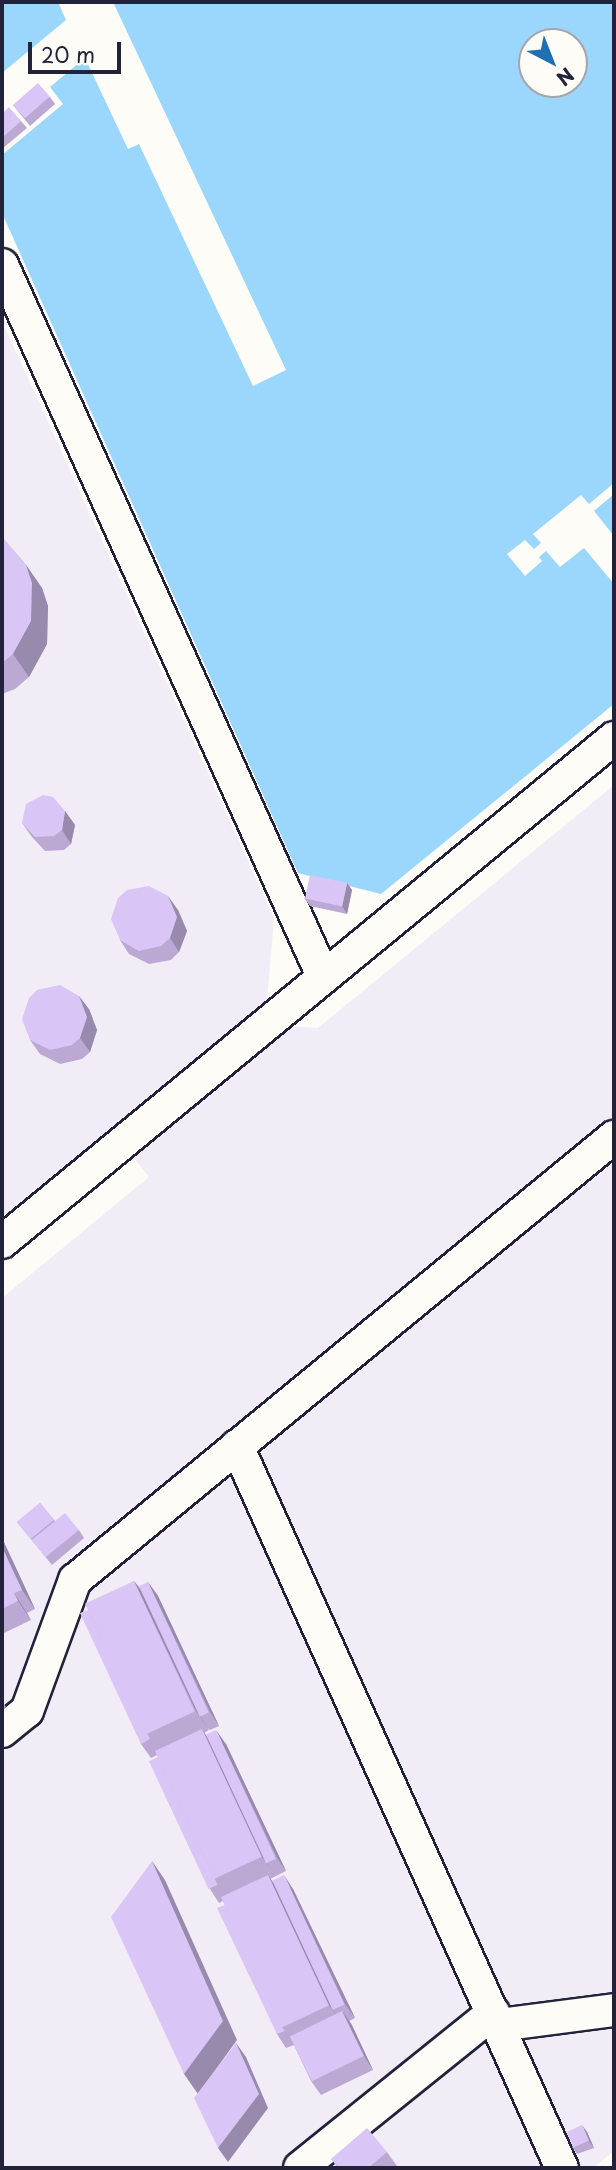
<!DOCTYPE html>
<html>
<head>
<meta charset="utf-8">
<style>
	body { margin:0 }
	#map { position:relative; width:616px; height:2170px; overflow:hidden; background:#fdfcf7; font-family:"Playpen Sans",sans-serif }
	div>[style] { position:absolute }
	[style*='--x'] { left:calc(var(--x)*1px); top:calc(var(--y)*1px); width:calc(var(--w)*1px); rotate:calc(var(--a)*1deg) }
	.built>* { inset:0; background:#f2ecf7 }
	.water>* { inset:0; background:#9bd7fc }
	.pier>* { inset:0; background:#fdfcf7 }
	.roads { filter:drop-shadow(2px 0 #22223b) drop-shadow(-2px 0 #22223b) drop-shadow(0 2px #22223b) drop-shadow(0 -2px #22223b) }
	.minor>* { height:32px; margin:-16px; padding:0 16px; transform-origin:16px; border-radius:16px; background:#fdfcf7 }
	.wall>* { inset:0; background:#bba9d4 }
	.shaded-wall>* { inset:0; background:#988aac }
	.building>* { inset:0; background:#d9c5f6; transform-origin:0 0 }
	span { translate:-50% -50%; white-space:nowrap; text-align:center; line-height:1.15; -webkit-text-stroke:7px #fdfcf7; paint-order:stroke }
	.frame { position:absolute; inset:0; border:4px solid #22223b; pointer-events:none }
	.north { position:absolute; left:518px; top:28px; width:70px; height:70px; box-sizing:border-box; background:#fdfcf7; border:2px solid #a5a5ac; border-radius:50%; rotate:138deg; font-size:19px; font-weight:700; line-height:28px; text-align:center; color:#22223b }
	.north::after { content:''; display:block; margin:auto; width:24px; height:32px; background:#1f6fb2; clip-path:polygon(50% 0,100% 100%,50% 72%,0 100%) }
	.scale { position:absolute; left:28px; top:42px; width:93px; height:32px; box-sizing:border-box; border:4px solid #22223b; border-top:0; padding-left:9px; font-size:21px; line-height:24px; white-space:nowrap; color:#22223b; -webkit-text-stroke:5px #fdfcf7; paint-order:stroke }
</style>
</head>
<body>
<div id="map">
	<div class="built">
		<i style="clip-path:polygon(2px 321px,274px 918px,267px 1002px,2px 1217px)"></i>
		<i style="clip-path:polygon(614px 785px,614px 2151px,593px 2168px,2px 2168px,2px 1298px,149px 1177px,132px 1156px,287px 1026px,318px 1028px)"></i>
	</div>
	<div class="water">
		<i style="clip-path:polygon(evenodd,2px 2px,614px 2px,614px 704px,381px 894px,298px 873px,2px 213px,2px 2px,532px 42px,574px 42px,574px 84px,532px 84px,532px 42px)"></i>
	</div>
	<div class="pier">
		<i style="clip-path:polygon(58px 2px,113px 2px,286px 370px,253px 386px,139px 144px,128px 149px,85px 58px,50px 87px,63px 104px,2px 155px,2px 73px,66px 20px)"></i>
		<i style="clip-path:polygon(614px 483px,614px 494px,594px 511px,614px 536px,614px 584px,584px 548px,560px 567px,546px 551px,539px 557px,542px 561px,525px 576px,507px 554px,525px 540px,534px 549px,541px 543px,533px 534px,581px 495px,589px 504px)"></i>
	</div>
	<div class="roads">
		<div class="minor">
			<i style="--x:2;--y:265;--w:780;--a:65.7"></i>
			<i style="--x:2;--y:1242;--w:793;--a:-39.47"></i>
			<i style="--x:237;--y:1446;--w:792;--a:65.77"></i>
			<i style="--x:2;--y:1731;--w:32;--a:-39"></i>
			<i style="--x:27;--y:1711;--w:140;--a:-69.9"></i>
			<i style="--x:75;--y:1580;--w:698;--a:-39.42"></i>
			<i style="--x:499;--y:2025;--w:116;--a:-7.4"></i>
			<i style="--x:300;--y:2168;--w:248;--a:-38.8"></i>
		</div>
	</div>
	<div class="wall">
		<i style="clip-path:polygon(50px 97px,55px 104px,30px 126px,13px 105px)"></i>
		<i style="clip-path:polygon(2px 114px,21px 121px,27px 128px,2px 149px)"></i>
		<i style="clip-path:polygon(2px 537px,26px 565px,42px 588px,48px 606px,47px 644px,29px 677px,15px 689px,2px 694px)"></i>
		<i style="clip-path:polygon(65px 811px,75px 825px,71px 844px,64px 850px,45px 851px,32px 837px,22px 823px)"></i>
		<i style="clip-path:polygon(347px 883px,352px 890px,347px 914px,310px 906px,304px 898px)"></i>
		<i style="clip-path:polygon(178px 910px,187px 931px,179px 952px,171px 960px,149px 964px,129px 954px,120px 940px)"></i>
		<i style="clip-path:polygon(89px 1009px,97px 1030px,90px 1052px,82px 1059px,60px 1064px,40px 1054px,30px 1040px)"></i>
		<i style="clip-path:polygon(40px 1503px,55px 1521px,79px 1530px,84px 1538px,52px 1565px,17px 1522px)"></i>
		<i style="clip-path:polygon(2px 1538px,35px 1609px,27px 1613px,31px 1620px,2px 1634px)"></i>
		<i style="clip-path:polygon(134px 1581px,140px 1588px,148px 1582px,158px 1596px,219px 1726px,210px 1730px,208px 1728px,209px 1730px,204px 1733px,207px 1737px,226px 1744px,286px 1871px,276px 1876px,275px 1874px,276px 1876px,270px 1879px,273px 1883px,293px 1889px,355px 2018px,349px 2021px,373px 2070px,321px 2095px,311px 2081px,294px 2045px,286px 2048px,277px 2034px,225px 1905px,223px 1901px,219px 1903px,210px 1889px,158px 1757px,157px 1755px,151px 1758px,141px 1744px,88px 1610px)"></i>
		<i style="clip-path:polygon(2px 1701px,6px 1707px,2px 1710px)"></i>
		<i style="clip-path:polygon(587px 2132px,594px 2148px,577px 2154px,572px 2147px)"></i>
		<i style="clip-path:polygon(387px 2152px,397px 2166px,394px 2168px,338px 2168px,331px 2159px)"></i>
	</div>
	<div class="shaded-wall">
		<i style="clip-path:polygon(26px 565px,42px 588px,48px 606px,47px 644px,29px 677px,13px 654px)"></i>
		<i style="clip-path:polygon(65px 811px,75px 825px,71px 844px,62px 830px)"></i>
		<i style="clip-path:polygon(347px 883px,352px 890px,347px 914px,342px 906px)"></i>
		<i style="clip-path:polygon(168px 896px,178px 910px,187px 931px,179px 952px,170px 938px)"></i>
		<i style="clip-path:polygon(79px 996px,89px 1009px,97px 1030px,90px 1052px,80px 1038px)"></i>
		<i style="clip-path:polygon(2px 1538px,35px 1609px,22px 1590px,2px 1547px)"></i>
		<i style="clip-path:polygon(134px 1581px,148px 1600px,200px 1716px,209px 1730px,196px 1711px)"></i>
		<i style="clip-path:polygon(148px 1582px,158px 1596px,219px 1726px,210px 1712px)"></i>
		<i style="clip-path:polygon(14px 1593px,27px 1613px,31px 1620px,18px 1601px)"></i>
		<i style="clip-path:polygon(202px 1729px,215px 1749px,266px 1862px,276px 1876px,262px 1857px)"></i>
		<i style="clip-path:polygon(216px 1730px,226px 1744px,286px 1871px,277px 1858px)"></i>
		<i style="clip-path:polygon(152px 1861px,165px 1880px,237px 2040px,198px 2094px,184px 2074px)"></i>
		<i style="clip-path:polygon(268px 1875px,281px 1894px,333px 2010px,342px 2024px,329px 2005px)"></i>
		<i style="clip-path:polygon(284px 1875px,293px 1889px,355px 2018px,345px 2004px)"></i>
		<i style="clip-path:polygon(342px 2011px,352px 2025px,373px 2070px,364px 2056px)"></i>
		<i style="clip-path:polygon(236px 2043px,246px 2057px,268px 2108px,228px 2162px,218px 2148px)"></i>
		<i style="clip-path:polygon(582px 2125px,587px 2132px,594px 2148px,589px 2141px)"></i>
	</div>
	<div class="building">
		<i style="left:38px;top:83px;width:18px;height:33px;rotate:49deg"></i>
		<i style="clip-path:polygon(9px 107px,21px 121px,2px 138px,2px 114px)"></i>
		<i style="clip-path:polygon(2px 537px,26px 565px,32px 583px,31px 621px,13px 654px,2px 663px)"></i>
		<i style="clip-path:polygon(43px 795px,53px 797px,65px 811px,62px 830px,54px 836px,35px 837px,22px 823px,26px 804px)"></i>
		<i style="left:310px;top:875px;width:38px;height:24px;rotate:12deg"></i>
		<i style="clip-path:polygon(149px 886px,168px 896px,177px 917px,170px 938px,161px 946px,139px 951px,120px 940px,111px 919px,118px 898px,127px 890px)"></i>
		<i style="clip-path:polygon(60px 985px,79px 996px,87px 1017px,80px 1038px,72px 1045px,50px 1050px,30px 1040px,22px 1019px,29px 998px,37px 990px)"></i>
		<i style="left:40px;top:1503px;width:22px;height:30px;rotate:51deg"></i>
		<i style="left:65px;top:1513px;width:22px;height:43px;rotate:51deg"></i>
		<i style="clip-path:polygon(2px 1547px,22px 1590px,14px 1593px,18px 1601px,2px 1609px)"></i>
		<i style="left:134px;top:1581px;width:144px;height:54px;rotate:65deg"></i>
		<i style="left:148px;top:1582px;width:144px;height:10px;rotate:65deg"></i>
		<i style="clip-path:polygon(88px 1610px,150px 1739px,141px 1744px,80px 1613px)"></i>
		<i style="left:202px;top:1729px;width:141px;height:52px;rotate:65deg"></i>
		<i style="left:216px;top:1730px;width:142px;height:11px;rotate:65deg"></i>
		<i style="left:158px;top:1757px;width:141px;height:10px;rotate:65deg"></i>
		<i style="clip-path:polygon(152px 1861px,223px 2021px,184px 2074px,111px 1917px)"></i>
		<i style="left:268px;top:1875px;width:144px;height:52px;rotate:65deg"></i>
		<i style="left:284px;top:1875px;width:143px;height:13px;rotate:65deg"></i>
		<i style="clip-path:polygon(225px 1905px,282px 2027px,285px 2031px,277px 2034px,217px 1908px)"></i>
		<i style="left:342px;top:2011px;width:50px;height:58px;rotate:64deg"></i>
		<i style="clip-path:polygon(236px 2043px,259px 2094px,218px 2148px,194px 2098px)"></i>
		<i style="left:582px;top:2125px;width:17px;height:17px;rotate:66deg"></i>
		<i style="clip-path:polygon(367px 2128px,387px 2152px,368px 2168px,339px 2168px,331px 2159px)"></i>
	</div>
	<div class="frame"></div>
	<div class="north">N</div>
	<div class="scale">20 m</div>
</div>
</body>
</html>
